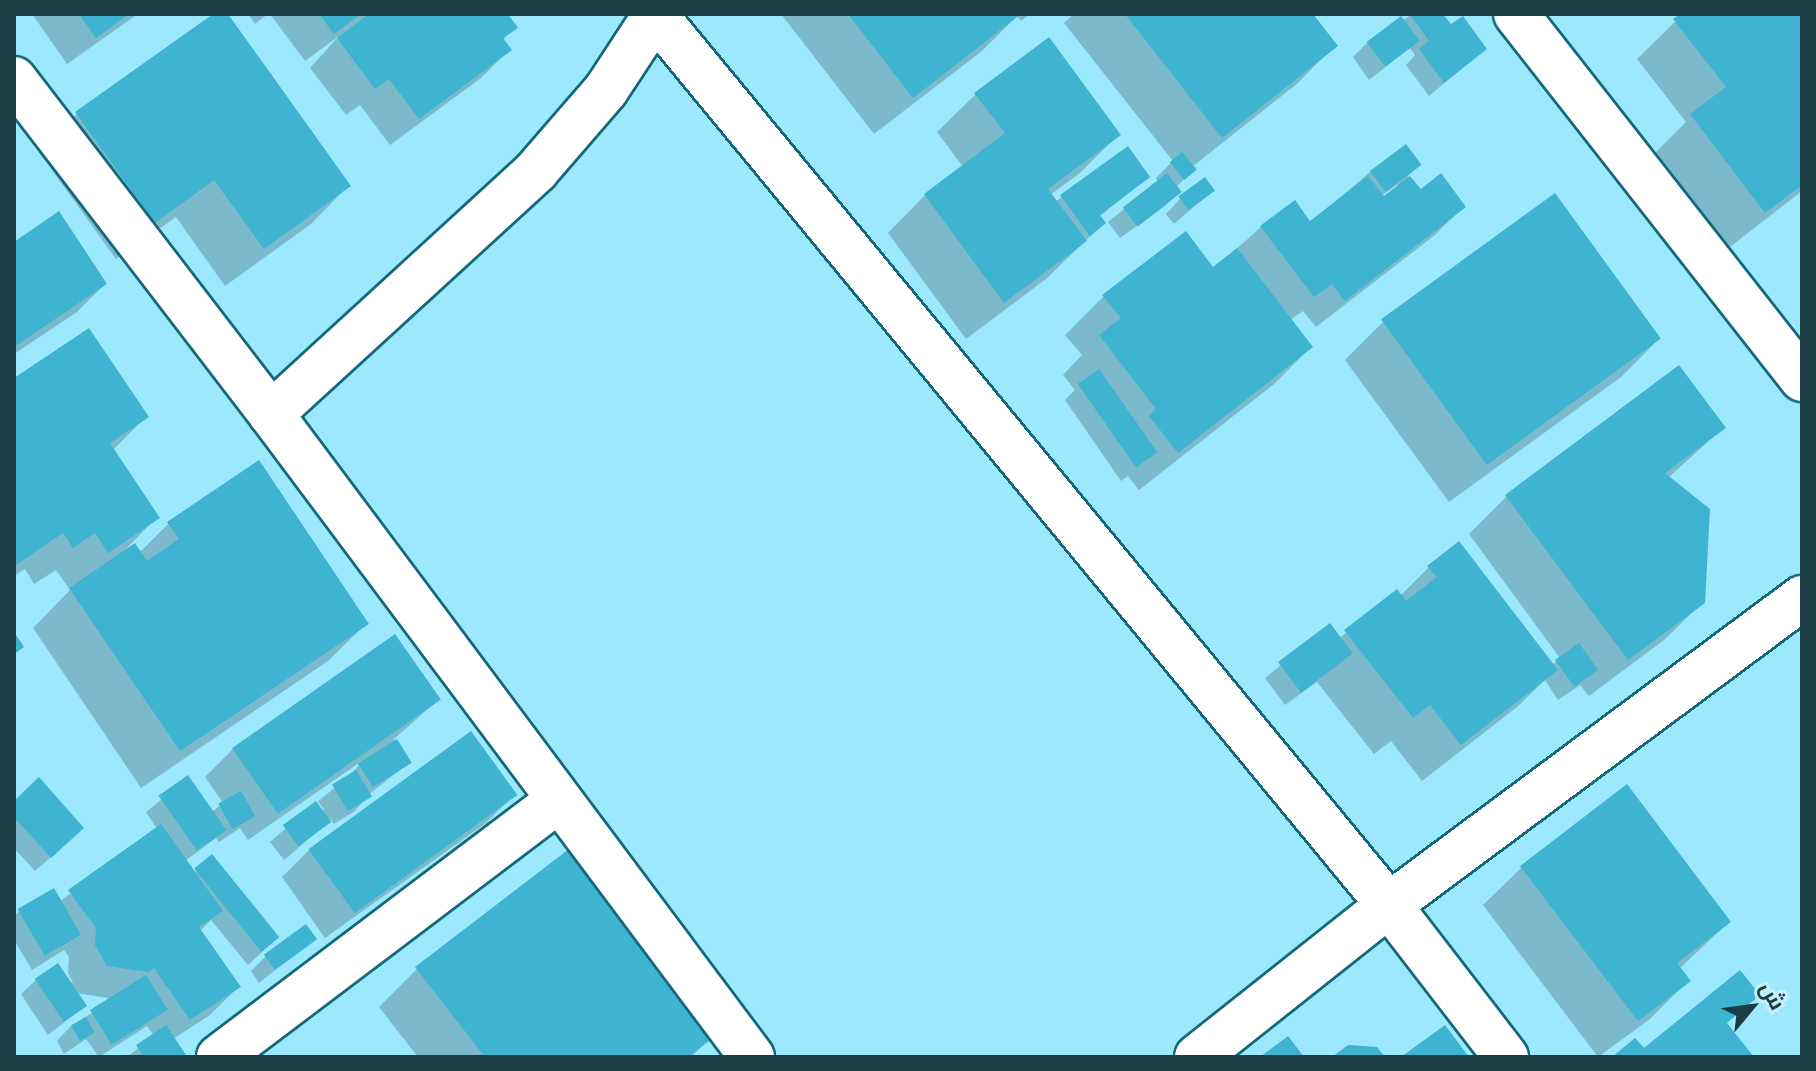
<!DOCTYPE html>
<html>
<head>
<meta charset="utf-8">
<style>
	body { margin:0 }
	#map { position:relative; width:1816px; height:1071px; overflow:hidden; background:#9ce8fd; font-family:"PT Sans",Cairo,sans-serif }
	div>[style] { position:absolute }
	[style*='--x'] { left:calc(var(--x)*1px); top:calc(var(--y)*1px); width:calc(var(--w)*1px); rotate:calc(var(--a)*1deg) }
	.shadow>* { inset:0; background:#0003 }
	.building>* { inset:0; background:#3eb4d1; transform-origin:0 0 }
	.roads { filter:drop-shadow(2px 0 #15687b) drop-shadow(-2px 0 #15687b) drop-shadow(0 2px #15687b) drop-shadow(0 -2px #15687b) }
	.minor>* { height:44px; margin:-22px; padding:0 22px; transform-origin:22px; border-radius:22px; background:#fff }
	span { translate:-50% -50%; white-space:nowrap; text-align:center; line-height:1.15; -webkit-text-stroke:8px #c4f0fc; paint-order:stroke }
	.frame { position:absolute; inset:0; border:16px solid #1c3c44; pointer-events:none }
	.north { position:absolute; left:1712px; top:967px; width:80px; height:80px; -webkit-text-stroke:6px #c4f0fc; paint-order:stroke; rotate:61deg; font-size:22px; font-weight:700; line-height:32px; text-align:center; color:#1c3c44 }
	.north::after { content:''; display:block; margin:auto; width:28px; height:36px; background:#1c3c44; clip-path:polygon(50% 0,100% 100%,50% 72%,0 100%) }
</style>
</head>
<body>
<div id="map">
	<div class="shadow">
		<i style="clip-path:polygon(32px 14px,138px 14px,67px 64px)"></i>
		<i style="clip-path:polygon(216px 14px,226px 14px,348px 186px,311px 224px,225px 286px,176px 217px,116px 259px,39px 152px,77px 114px)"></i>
		<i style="clip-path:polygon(248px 14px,268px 14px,255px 24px)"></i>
		<i style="clip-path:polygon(270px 14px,505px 14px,515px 28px,502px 41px,509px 50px,481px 78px,390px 145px,360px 105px,346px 115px,310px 68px,339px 36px,305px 61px)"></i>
		<i style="clip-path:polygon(781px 14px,1030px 14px,1021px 21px,1017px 16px,982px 51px,874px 134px)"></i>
		<i style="clip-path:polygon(1074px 14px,1311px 14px,1335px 45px,1298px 83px,1192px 167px,1194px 170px,1176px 187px,1179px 192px,1165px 206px,1120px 238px,1108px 222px,1158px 182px,1156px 178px,1173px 161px,1064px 23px)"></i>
		<i style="clip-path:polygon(1413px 14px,1441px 14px,1450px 26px,1485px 49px,1429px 96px,1406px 65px,1415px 55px,1410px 48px,1369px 80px,1353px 57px,1368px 42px)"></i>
		<i style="clip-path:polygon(1683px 14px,1802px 14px,1802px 191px,1726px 250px,1654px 154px,1686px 122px,1637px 59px)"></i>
		<i style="clip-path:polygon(1048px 40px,1118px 135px,1080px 173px,1050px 195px,1055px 202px,1127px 148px,1148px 177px,1099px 217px,1104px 223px,1046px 279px,966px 339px,888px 233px,925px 195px,963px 167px,937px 132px,975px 95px)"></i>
		<i style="clip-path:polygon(evenodd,1406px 147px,1419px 165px,1408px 176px,1421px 192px,1463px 207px,1435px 235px,1316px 327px,1303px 311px,1290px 320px,1311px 347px,1273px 385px,1139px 490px,1128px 476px,1121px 481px,1065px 400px,1075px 390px,1063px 375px,1082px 355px,1065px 335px,1103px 297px,1186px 234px,1213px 270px,1261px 227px,1310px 223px,1370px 172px,1406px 147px,1397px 185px,1399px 188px,1384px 199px,1381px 196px,1397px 185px)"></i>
		<i style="clip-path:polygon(1212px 191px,1174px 224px,1166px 214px,1180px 199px)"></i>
		<i style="clip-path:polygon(14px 244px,105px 284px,77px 312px,14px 354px)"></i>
		<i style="clip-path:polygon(1383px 322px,1659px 339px,1621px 377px,1449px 502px,1345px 360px)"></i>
		<i style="clip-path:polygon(89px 330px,146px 417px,113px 450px,157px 517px,124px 551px,139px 553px,169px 523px,366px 624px,328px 661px,141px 788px,33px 628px,70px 590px,56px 570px,34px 584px,25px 569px,14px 576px,14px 381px)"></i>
		<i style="clip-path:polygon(1723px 428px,1668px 478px,1703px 602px,1664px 640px,1589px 696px,1580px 685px,1558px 700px,1545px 680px,1517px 707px,1422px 781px,1391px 741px,1374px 754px,1317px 682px,1285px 705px,1265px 678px,1330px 626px,1339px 638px,1400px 596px,1429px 567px,1552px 665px,1560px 658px,1469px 534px,1507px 496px)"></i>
		<i style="clip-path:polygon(438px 700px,394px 739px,410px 762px,368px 795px,355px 811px,334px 824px,331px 820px,284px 860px,270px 842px,315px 803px,321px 811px,324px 810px,318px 801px,351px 775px,362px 761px,248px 840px,240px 828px,219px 842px,216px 838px,185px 861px,194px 873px,212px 857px,277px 938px,248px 965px,211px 920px,200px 931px,238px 987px,210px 1015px,173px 1039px,183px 1055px,181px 1057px,127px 1057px,154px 1036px,147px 1026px,99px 1057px,86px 1039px,64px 1054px,57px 1041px,71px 1026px,114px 999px,76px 993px,85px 1006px,48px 1035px,21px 994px,36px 980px,73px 983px,68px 973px,69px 957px,64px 950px,32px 970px,14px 940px,14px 916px,20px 911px,59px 902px,157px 829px,146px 812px,188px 778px,212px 812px,223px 803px,205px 777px,233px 749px)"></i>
		<i style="clip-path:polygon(1627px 786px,1729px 922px,1679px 969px,1688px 981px,1650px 1019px,1598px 1057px,1483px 905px,1521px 868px)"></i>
		<i style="clip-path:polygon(514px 795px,486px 823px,325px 938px,282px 877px,310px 849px)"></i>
		<i style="clip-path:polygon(14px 803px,67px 843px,35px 871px,14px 848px)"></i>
		<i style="clip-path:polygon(314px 939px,259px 983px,251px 971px,265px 957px)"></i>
		<i style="clip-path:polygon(417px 969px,711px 1037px,691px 1057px,418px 1057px,379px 1007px)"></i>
	</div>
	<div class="building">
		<i style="clip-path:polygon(79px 14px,129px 14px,96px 38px)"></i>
		<i style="clip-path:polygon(213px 14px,228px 14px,351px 186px,264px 249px,214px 180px,155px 223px,75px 112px)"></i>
		<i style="clip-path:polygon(319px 14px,361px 14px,334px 34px)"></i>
		<i style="clip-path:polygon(369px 14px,508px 14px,518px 28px,503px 38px,512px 50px,419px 119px,389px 79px,375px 89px,337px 38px)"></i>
		<i style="clip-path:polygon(848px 14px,1021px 14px,913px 98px)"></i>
		<i style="clip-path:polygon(1125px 14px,1313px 14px,1338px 46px,1222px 138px)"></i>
		<i style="clip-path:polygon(1410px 14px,1443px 14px,1451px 24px,1463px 16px,1487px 49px,1444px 83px,1419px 49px,1429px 41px)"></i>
		<i style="clip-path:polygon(1680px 14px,1802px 14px,1802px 185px,1765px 213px,1690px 114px,1726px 87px,1673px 19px)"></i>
		<i style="left:1401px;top:16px;width:31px;height:43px;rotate:53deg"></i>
		<i style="clip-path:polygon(1049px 37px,1121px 135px,1048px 189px,1087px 241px,1004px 303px,924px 194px,1005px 133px,974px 93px)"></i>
		<i style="left:1406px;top:144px;width:26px;height:45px;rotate:53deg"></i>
		<i style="clip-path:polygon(1128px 146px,1150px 177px,1100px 215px,1106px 223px,1090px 236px,1060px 195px)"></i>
		<i style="left:1182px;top:152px;width:23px;height:16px;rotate:50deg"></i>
		<i style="left:1167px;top:173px;width:24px;height:56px;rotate:52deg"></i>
		<i style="clip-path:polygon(1441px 173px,1466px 207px,1345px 301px,1332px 284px,1314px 297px,1260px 226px,1295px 200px,1310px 221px,1368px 176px,1384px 196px,1410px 176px,1421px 189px)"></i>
		<i style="left:1205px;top:177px;width:17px;height:33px;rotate:54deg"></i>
		<i style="left:1555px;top:193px;width:180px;height:215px;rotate:54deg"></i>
		<i style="clip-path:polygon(59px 211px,107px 284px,14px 347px,14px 242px)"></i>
		<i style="clip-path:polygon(1186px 231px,1213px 267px,1237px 248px,1313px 347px,1178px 453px,1149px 416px,1156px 409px,1099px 335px,1121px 318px,1102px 295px)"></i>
		<i style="clip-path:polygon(89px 328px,149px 417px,110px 443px,160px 518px,108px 553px,95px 533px,73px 548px,63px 533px,16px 565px,14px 378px)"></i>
		<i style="clip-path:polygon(1679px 365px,1726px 428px,1665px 473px,1710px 509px,1705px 603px,1628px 660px,1505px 495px)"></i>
		<i style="left:1099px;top:369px;width:102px;height:26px;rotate:55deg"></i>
		<i style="clip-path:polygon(259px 460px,369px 624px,180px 751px,69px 588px,135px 543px,147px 561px,179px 539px,167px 522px)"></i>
		<i style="clip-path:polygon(1459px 541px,1558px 670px,1461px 745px,1430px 705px,1413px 718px,1344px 630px,1397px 589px,1406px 601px,1437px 577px,1427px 566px)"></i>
		<i style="left:1330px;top:623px;width:38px;height:65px;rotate:53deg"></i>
		<i style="clip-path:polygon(14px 632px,24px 647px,14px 654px)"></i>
		<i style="left:395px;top:634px;width:80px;height:199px;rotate:55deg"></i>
		<i style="left:1579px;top:643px;width:33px;height:29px;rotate:55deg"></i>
		<i style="left:471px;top:731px;width:79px;height:201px;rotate:54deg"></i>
		<i style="left:397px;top:739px;width:28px;height:46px;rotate:58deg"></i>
		<i style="left:356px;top:770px;width:31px;height:28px;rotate:59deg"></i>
		<i style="left:188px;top:775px;width:67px;height:36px;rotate:55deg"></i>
		<i style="clip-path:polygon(39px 777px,84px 828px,51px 858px,14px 817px,14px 801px)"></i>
		<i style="clip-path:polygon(1627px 784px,1731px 922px,1677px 963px,1691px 981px,1638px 1021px,1520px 866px)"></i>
		<i style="left:241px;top:791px;width:29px;height:26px;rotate:61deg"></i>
		<i style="left:316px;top:801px;width:26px;height:41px;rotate:54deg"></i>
		<i style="clip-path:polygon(161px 824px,223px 911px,199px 927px,241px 987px,190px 1020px,154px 968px,149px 972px,107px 966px,95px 945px,96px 928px,68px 890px)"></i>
		<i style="clip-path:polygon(569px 849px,714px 1037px,688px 1057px,485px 1057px,415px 967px)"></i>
		<i style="left:212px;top:854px;width:107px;height:23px;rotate:51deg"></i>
		<i style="left:54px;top:888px;width:54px;height:42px;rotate:60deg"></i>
		<i style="left:306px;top:924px;width:19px;height:52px;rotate:54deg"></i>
		<i style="left:58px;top:963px;width:52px;height:28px;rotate:56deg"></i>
		<i style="clip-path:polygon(1740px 970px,1760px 995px,1727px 1023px,1754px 1057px,1612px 1057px,1635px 1038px,1644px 1048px)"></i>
		<i style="left:146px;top:975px;width:41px;height:66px;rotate:58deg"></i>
		<i style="left:86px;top:1017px;width:18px;height:17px;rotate:61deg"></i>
		<i style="clip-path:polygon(166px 1025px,186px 1055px,144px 1057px,136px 1045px)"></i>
		<i style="clip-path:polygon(1445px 1025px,1469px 1057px,1401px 1057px)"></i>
		<i style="clip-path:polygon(1288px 1036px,1304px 1057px,1260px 1057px)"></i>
		<i style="clip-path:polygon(1348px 1045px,1377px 1047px,1385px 1057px,1332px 1057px)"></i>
	</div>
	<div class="roads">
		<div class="minor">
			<i style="--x:1516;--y:14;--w:464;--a:51.9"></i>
			<i style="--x:655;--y:15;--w:1154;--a:50.49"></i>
			<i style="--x:1389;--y:905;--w:192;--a:52.4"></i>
			<i style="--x:14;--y:79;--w:422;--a:52.5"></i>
			<i style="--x:271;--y:414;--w:803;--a:53.2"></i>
			<i style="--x:271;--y:414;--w:360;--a:-42.5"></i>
			<i style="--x:536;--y:171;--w:107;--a:-49.2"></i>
			<i style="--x:606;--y:90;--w:91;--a:-56.7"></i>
			<i style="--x:219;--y:1057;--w:424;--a:-37.1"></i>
			<i style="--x:1197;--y:1057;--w:245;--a:-38.4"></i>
			<i style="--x:1389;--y:905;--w:515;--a:-36.62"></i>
		</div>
	</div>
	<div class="frame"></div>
	<div class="north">ش</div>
</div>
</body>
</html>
